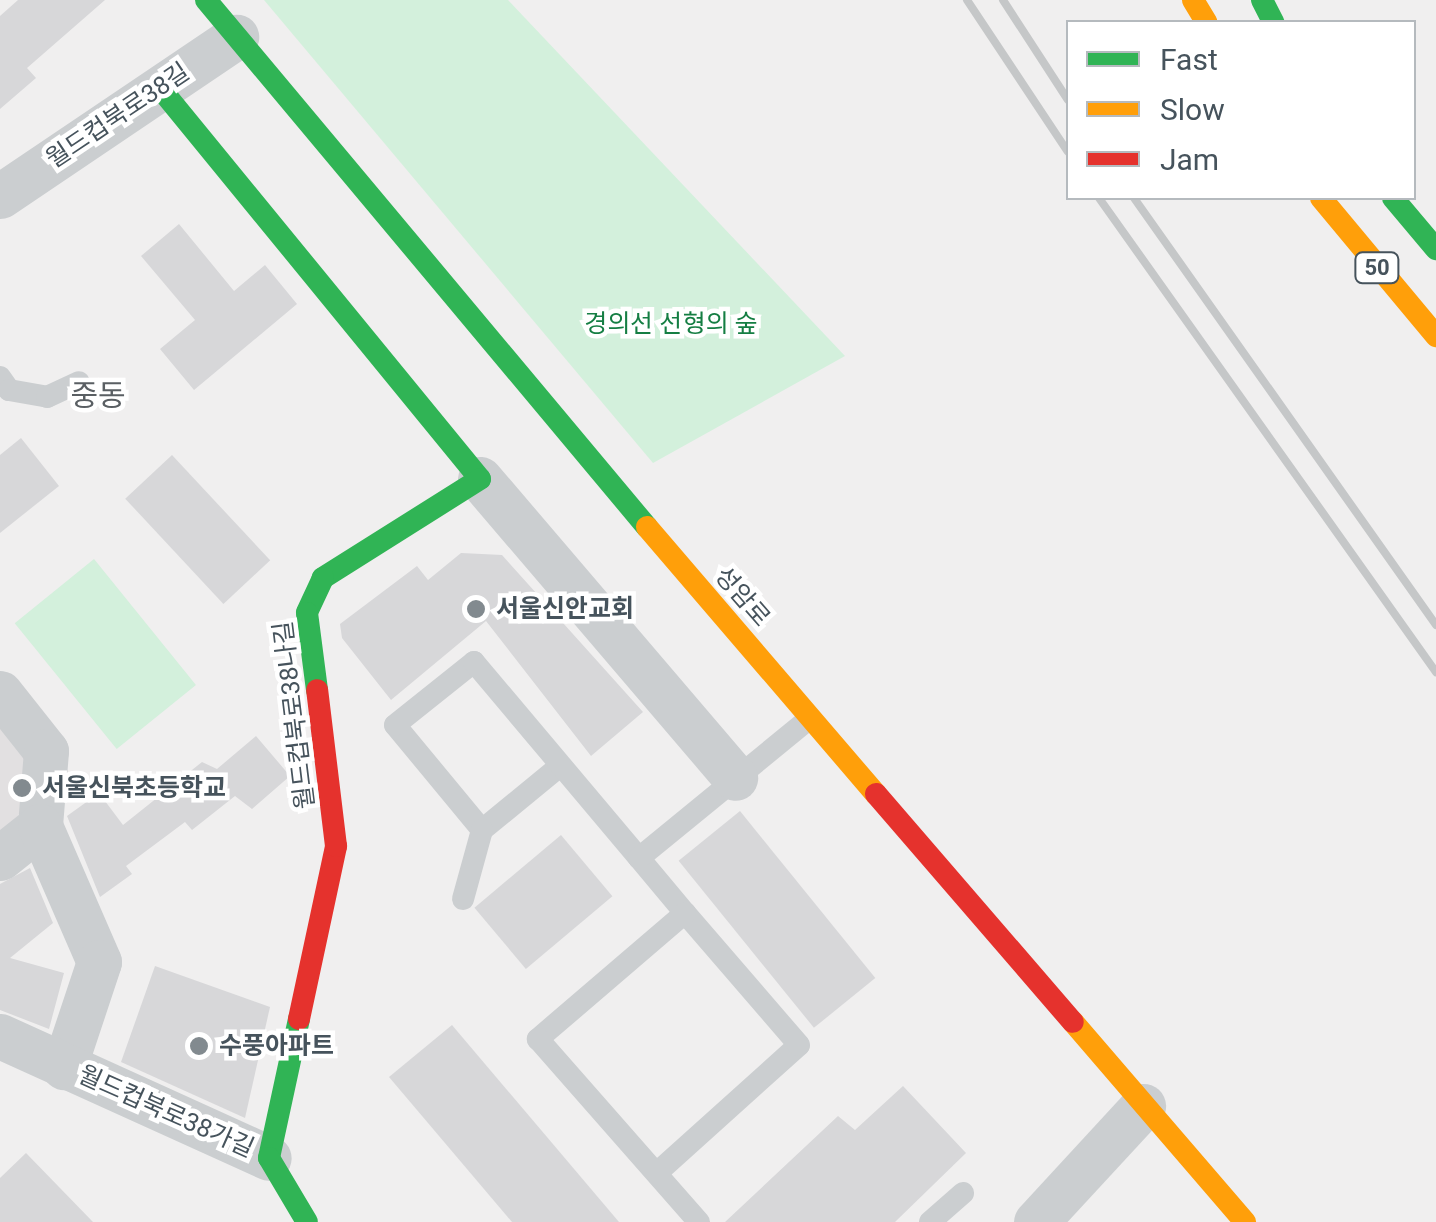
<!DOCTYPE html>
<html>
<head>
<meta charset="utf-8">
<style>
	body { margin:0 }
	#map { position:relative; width:1436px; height:1222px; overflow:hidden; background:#f0efef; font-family:Roboto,"Noto Sans KR",sans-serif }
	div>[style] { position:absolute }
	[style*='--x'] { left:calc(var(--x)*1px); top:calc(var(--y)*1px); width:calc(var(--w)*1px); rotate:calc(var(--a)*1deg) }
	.education>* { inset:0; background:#e2e0e1 }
	.green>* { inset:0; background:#d3f0dc; transform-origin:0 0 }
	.building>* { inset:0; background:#d7d7d9; transform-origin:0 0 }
	.lane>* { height:22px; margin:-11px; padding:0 11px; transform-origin:11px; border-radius:11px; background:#cbced0 }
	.street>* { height:45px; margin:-22.5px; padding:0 22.5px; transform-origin:22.5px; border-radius:22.5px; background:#cbced0 }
	.fast>* { height:22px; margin:-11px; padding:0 11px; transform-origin:11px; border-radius:11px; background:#30b455 }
	.slow>* { height:22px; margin:-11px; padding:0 11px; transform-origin:11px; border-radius:11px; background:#ff9f0a }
	.jam>* { height:22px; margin:-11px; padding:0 11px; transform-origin:11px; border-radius:11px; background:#e5322d }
	.rail>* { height:8px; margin:-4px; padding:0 4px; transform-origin:4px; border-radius:4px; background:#c5c7c8 }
	.dots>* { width:28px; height:28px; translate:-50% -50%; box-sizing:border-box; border:5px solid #fff; border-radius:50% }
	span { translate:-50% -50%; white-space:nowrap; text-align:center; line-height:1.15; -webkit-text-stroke:9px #fff; paint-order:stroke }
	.shield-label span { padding:2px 8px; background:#fff; border:2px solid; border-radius:8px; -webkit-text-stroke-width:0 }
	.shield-label { font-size:22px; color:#46535c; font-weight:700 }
	.street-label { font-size:25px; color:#46535c }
	.park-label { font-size:25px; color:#157e43 }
	.poi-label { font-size:25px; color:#46535c; font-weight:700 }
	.left { translate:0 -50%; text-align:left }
	.quarter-label { font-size:30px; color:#5a5f63 }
	.legend { position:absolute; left:1066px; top:20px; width:350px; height:180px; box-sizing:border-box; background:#fff; border:2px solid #b5babe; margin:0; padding:12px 18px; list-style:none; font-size:30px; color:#46535c }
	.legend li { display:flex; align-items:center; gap:20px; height:50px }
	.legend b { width:50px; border:2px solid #b5babe }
</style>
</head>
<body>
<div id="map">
	<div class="education">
		<i style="clip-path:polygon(0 693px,46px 751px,0 858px)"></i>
	</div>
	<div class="green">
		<i style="clip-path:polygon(264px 0,508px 0,845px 356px,653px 463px)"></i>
		<i style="left:94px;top:559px;width:162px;height:102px;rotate:51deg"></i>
	</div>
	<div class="building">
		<i style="clip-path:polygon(18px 0,105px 0,27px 68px,36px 78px,0 109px,0 16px)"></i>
		<i style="clip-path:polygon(179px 224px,234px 291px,265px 265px,297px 304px,194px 390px,160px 349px,195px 320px,141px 256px)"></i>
		<i style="clip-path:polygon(21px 438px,59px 486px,0 533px,0 455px)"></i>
		<i style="left:172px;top:455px;width:144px;height:64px;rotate:47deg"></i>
		<i style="clip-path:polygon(461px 553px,502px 555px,643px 712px,591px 756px,486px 621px,391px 700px,342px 638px,340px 624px,417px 566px,428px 580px)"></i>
		<i style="clip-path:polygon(256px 736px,290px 776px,252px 809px,235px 796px,192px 830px,185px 822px,126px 866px,132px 874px,100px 897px,67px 816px,99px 793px,123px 825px,202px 762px,217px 769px)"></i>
		<i style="left:740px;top:811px;width:215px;height:79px;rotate:51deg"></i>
		<i style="left:561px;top:835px;width:80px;height:113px;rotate:50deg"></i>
		<i style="clip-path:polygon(30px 868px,53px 923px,10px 958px,64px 973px,49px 1029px,0 1010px,0 884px)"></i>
		<i style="clip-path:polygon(155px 966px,270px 1007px,245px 1118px,121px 1062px)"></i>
		<i style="clip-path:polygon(452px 1025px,619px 1222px,512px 1222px,389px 1077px)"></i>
		<i style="clip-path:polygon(903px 1086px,966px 1153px,895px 1222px,725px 1222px,838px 1116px,855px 1130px)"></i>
		<i style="clip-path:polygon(26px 1153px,93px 1222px,0 1222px,0 1178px)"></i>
	</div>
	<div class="lane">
		<i style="--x:0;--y:377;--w:16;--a:55"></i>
		<i style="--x:9;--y:390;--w:39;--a:10"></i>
		<i style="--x:47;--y:397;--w:35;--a:-25"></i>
		<i style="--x:560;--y:766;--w:101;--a:140.6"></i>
		<i style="--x:482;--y:830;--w:136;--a:-129.6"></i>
		<i style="--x:395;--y:725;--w:101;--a:-38.6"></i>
		<i style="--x:474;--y:662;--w:256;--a:49.9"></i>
		<i style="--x:463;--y:899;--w:72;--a:-74.6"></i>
		<i style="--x:685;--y:913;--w:72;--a:-129.9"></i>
		<i style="--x:639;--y:858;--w:221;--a:-39.3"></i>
		<i style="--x:659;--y:1171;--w:188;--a:-42"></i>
		<i style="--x:799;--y:1045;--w:174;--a:-130.8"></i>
		<i style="--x:685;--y:913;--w:194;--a:139.4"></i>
		<i style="--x:538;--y:1039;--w:244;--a:48.7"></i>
		<i style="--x:930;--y:1222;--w:44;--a:-41.3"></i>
	</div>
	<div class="street">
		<i style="--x:0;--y:196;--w:285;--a:-34"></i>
		<i style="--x:480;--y:479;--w:393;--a:49.5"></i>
		<i style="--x:0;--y:693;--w:74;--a:51.6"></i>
		<i style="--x:46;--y:751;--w:75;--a:94.6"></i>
		<i style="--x:40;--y:826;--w:51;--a:141.3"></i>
		<i style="--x:40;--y:826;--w:148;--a:66.5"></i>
		<i style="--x:99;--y:962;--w:111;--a:108.4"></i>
		<i style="--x:0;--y:1036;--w:295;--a:24.4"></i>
		<i style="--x:1036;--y:1222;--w:158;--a:-47.3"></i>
	</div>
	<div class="fast">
		<i style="--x:206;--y:0;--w:687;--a:50.08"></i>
		<i style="--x:1262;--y:0;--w:25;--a:63"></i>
		<i style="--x:160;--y:88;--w:505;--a:50.7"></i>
		<i style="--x:480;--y:479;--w:186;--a:147.8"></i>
		<i style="--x:323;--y:578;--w:38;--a:115"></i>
		<i style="--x:307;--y:613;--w:78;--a:82.6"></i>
		<i style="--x:1393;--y:198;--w:67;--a:49.9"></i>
		<i style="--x:299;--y:1019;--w:142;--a:102.2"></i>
		<i style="--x:269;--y:1158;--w:74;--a:59.3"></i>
	</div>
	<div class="slow">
		<i style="--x:1193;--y:0;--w:26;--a:59"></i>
		<i style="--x:1321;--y:198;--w:180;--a:50.2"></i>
		<i style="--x:647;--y:527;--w:352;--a:49.4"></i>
		<i style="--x:1073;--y:1022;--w:264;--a:49.3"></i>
	</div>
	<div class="jam">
		<i style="--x:876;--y:794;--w:301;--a:49.2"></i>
		<i style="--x:299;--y:1019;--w:177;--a:-77.9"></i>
		<i style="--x:336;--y:846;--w:157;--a:-96.9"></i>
	</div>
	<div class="rail">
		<i style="--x:967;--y:0;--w:182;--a:56.4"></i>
		<i style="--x:1003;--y:0;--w:119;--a:57"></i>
		<i style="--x:1099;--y:198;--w:582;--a:54.59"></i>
		<i style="--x:1134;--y:198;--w:523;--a:54.73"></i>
	</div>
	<div class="dots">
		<i style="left:476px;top:609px;background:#828a8f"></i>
		<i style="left:22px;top:788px;background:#828a8f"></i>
		<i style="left:199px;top:1046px;background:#828a8f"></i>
	</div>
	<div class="shield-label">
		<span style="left:1377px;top:268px">50</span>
	</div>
	<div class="street-label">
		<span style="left:118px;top:116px;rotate:-34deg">월드컵북로38길</span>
		<span style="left:742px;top:597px;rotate:49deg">성암로</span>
		<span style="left:295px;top:715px;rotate:-97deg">월드컵북로38나길</span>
		<span style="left:166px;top:1112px;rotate:24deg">월드컵북로38가길</span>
	</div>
	<div class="park-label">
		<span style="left:671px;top:324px">경의선 선형의 숲</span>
	</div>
	<div class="poi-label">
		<span class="left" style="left:496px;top:609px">서울신안교회</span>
		<span class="left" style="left:42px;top:788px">서울신북초등학교</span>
		<span class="left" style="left:219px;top:1046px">수풍아파트</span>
	</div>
	<div class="quarter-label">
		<span style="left:98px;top:396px">중동</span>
	</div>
	<ul class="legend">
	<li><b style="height:12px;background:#30b455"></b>Fast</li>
	<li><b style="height:12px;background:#ff9f0a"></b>Slow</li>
	<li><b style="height:12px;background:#e5322d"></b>Jam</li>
	</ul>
</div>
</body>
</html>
